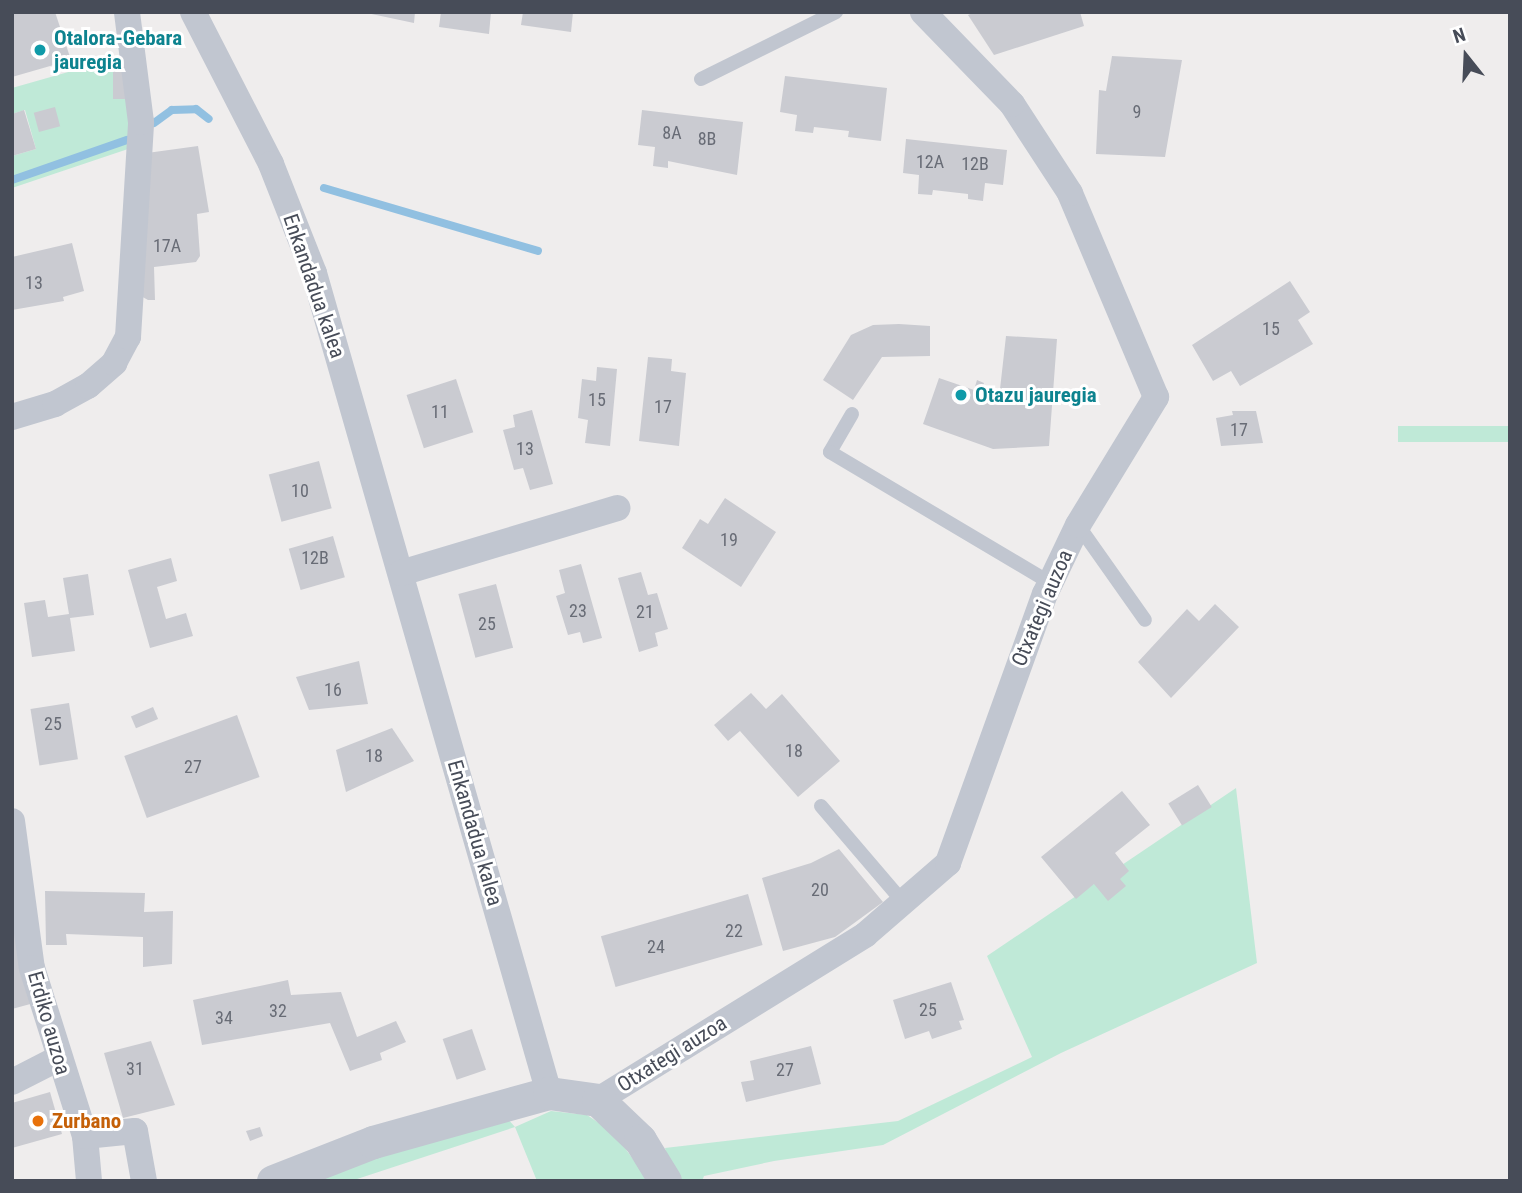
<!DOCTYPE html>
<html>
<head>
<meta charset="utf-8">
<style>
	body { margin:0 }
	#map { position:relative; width:1522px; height:1193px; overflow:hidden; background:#efeded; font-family:"Roboto Condensed",sans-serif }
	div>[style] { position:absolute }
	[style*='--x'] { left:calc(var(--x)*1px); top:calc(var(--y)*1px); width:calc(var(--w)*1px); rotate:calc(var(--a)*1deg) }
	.green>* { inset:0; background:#bfe9d7; transform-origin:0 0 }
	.stream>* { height:8px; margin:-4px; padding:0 4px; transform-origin:4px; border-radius:4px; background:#91c0e1 }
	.building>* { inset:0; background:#cacbd1; transform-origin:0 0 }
	.service>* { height:14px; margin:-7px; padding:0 7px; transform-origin:7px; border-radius:7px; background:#c1c6d0 }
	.minor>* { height:26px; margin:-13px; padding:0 13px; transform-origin:13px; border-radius:13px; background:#c1c6d0 }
	.tertiary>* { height:33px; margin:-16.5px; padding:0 16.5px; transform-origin:16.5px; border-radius:16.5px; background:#c1c6d0 }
	.dots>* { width:19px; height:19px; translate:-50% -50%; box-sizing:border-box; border:4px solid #fff; border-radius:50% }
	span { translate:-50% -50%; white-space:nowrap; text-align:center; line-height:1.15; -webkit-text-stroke:6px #fff; paint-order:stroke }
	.number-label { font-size:18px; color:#686c76 }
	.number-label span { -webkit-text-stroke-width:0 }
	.culture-label { font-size:21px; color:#0d838f; font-weight:700 }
	.left { translate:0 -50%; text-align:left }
	.street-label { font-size:21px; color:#474c58 }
	.food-label { font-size:21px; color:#c56008; font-weight:700 }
	.frame { position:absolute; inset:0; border:14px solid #474c58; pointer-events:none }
	.north { position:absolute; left:1431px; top:21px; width:70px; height:70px; -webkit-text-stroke:5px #fff; paint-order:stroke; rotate:342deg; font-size:19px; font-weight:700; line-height:28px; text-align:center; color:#474c58 }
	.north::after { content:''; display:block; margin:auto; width:24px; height:32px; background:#474c58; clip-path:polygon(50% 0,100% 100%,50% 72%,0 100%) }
</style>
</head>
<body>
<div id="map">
	<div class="green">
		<i style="clip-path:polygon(107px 61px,131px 98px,131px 148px,12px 188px,12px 156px,36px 149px,25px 110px,12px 114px,12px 88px)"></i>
		<i style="left:1510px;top:426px;width:16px;height:112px;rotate:90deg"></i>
		<i style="clip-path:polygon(1236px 788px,1257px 963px,1061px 1053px,883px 1145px,774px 1161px,704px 1176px,702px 1181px,675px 1181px,665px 1148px,898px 1121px,1032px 1057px,987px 956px)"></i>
		<i style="clip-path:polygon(551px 1111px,587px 1115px,614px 1133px,649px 1181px,537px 1181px,515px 1127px,351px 1181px,306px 1181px,505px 1116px,515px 1127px)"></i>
	</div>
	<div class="stream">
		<i style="--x:154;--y:123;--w:22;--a:-36"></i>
		<i style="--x:172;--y:110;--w:24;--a:-2"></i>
		<i style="--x:196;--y:109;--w:16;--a:38"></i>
		<i style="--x:12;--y:180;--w:122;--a:-19.2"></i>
		<i style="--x:324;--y:188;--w:223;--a:16.4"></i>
	</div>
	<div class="building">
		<i style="clip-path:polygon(12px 12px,55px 12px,71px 60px,12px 77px)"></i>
		<i style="clip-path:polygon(362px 12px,415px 12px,414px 23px)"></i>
		<i style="clip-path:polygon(441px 12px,491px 12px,489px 34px,439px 27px)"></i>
		<i style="clip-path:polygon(523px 12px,573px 12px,571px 32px,521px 25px)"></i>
		<i style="clip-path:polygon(975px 12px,1080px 12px,1084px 26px,994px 55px,968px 15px)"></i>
		<i style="clip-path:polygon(1112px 56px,1182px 60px,1165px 157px,1096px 154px,1099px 90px,1106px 91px)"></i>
		<i style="left:113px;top:69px;width:17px;height:30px"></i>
		<i style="clip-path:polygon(785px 76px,887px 88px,881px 141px,848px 137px,849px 131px,814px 127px,813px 133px,795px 131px,797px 115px,780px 112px)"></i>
		<i style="left:55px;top:107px;width:20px;height:22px;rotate:75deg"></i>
		<i style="clip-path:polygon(24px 110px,36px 149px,12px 156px,12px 114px)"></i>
		<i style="clip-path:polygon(642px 110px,743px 122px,737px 175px,668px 161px,668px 168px,653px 166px,655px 147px,638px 145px)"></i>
		<i style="clip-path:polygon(906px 139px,1007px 150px,1003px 185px,985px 183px,983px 201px,968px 199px,968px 194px,933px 190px,932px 195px,918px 194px,919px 175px,903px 173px)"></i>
		<i style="clip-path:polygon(198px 146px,209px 212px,197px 214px,200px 256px,196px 262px,154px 267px,155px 300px,148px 300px,139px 295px,147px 153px)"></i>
		<i style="clip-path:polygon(72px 243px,84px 291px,63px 297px,64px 301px,12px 310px,12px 257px)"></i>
		<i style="clip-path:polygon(1290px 281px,1310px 312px,1298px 320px,1313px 344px,1240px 386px,1231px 371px,1213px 381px,1192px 345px)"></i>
		<i style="clip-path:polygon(899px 324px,930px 326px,930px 356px,882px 357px,853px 400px,823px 380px,851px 335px,873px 325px)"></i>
		<i style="clip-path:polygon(1006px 336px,1057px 339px,1049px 446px,993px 449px,923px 424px,939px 378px,974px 390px,977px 380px,984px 383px,981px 392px,999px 398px)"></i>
		<i style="clip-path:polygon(648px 357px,672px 359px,671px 371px,686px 373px,679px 446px,639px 441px)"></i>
		<i style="clip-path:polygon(597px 367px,617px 369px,610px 446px,585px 443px,588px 420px,578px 418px,582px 379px,596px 381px)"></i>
		<i style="left:456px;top:379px;width:56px;height:52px;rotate:72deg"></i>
		<i style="clip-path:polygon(532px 410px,553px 484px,530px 490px,523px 468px,514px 470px,503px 430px,515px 427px,513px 415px)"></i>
		<i style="clip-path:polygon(1232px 411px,1256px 411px,1263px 443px,1221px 446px,1216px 418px,1233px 415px)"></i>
		<i style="left:319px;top:461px;width:49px;height:52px;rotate:75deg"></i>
		<i style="clip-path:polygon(725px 498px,776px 532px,741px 587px,682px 548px,700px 519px,708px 524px)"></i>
		<i style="left:333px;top:536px;width:43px;height:46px;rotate:74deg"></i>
		<i style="clip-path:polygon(171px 558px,177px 581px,157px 587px,166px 619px,186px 613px,193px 636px,150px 648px,128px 570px)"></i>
		<i style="clip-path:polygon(581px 564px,602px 638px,583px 643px,580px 632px,568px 635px,556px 596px,565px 593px,559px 570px)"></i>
		<i style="clip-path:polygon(641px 572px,648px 595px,657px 593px,668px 629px,655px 633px,658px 646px,639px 652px,618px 578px)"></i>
		<i style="clip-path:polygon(88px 574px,94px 615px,70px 618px,75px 651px,32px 657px,24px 603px,45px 600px,48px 617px,69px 614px,63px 578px)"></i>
		<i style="left:496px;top:584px;width:66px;height:39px;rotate:75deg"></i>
		<i style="clip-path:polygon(1215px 604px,1239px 627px,1171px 698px,1138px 662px,1187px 609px,1199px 621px)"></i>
		<i style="clip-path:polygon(359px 661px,368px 704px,309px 710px,296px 677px)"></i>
		<i style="clip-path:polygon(751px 693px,766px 709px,782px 694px,840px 761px,798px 797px,740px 731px,728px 741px,714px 725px)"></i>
		<i style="left:69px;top:703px;width:57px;height:39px;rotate:81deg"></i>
		<i style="left:153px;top:707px;width:13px;height:24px;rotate:67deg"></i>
		<i style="left:237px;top:715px;width:66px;height:120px;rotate:70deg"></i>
		<i style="clip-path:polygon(392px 728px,414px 761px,346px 792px,336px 750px)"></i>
		<i style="left:1198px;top:785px;width:26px;height:35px;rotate:58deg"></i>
		<i style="clip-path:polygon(1122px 791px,1150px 825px,1115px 853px,1129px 871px,1120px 879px,1126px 886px,1108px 901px,1094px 884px,1076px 899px,1041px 857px)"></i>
		<i style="clip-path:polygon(839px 849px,883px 902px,835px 937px,783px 951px,762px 878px,811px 863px)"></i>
		<i style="clip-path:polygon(45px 891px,145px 893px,144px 912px,173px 911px,172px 964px,143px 967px,143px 937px,66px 934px,67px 945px,46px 945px)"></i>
		<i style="left:748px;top:894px;width:53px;height:153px;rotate:74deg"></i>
		<i style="clip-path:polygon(12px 909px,34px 1003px,12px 1009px)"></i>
		<i style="clip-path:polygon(288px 980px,291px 995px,341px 992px,357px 1037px,396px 1021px,406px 1042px,380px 1053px,382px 1060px,350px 1071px,330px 1023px,202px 1045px,193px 1000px)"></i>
		<i style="clip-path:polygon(951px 982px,964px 1020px,959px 1021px,962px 1029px,932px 1039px,929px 1031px,905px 1039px,893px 1000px)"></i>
		<i style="left:472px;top:1029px;width:43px;height:31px;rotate:71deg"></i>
		<i style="clip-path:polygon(151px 1041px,175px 1105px,123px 1118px,104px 1053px)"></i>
		<i style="clip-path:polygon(811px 1046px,821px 1084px,746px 1102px,741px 1082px,754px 1080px,750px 1061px)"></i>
		<i style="clip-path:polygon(50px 1092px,62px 1134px,12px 1148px,12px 1103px)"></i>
		<i style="clip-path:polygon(260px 1127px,263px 1136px,250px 1141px,246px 1131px)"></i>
	</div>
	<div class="service">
		<i style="--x:701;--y:79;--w:151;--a:-26.4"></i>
		<i style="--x:852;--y:414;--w:44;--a:120.1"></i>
		<i style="--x:830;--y:452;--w:257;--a:30.7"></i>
		<i style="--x:1078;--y:525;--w:116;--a:54.8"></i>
		<i style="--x:821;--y:806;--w:126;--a:49.5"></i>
	</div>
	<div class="minor">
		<i style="--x:193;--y:12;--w:171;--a:62.8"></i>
		<i style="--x:271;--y:164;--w:117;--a:68.5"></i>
		<i style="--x:314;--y:273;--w:853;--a:74.01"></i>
		<i style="--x:12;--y:417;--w:45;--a:-16.8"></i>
		<i style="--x:55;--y:404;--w:38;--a:-29"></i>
		<i style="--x:88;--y:386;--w:35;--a:-41"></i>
		<i style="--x:114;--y:363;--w:30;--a:-62"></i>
		<i style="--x:128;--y:337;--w:215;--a:-86.5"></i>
		<i style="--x:141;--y:122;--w:111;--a:-97.3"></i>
		<i style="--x:401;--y:573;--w:226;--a:-16.7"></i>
		<i style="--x:12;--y:821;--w:148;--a:82.3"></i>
		<i style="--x:32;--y:968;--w:176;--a:72.5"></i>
		<i style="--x:85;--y:1136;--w:45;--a:84.9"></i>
		<i style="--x:12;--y:1082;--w:53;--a:-27.1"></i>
		<i style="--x:598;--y:1100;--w:314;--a:-31.7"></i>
		<i style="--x:865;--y:935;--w:110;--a:-40.9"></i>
		<i style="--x:948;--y:863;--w:286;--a:-70.2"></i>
		<i style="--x:1045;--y:594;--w:76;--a:-64.4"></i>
		<i style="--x:1078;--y:525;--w:150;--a:-58.6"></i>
		<i style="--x:1156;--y:397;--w:221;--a:-112.9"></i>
		<i style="--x:1070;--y:193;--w:106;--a:-123.1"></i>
		<i style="--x:1012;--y:104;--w:128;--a:-134.1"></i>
		<i style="--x:85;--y:1136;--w:50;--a:-5.7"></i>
		<i style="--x:135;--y:1131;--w:51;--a:79.8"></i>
	</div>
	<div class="tertiary">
		<i style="--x:273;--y:1181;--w:107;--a:-21.3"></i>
		<i style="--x:373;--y:1142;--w:183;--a:-15.6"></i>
		<i style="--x:549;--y:1093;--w:49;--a:8.1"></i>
		<i style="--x:598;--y:1100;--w:58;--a:43.6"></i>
		<i style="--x:640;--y:1140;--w:48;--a:58.6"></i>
	</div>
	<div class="dots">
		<i style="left:40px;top:50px;background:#0f9aa8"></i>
		<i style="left:961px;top:395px;background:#0f9aa8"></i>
		<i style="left:38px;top:1121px;background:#e8710a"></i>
	</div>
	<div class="number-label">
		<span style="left:1137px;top:112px">9</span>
		<span style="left:672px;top:133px">8A</span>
		<span style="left:707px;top:139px">8B</span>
		<span style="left:930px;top:162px">12A</span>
		<span style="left:975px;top:164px">12B</span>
		<span style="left:167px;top:246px">17A</span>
		<span style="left:34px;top:283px">13</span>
		<span style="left:1271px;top:329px">15</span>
		<span style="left:597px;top:400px">15</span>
		<span style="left:663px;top:407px">17</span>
		<span style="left:440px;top:412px">11</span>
		<span style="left:1239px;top:430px">17</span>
		<span style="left:525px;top:449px">13</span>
		<span style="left:300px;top:491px">10</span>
		<span style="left:729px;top:540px">19</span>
		<span style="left:315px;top:558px">12B</span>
		<span style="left:578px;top:611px">23</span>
		<span style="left:645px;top:612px">21</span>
		<span style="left:487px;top:624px">25</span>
		<span style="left:333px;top:690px">16</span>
		<span style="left:53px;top:724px">25</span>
		<span style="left:794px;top:751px">18</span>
		<span style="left:374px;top:756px">18</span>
		<span style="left:193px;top:767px">27</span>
		<span style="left:820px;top:890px">20</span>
		<span style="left:734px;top:931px">22</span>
		<span style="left:656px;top:947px">24</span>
		<span style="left:928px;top:1010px">25</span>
		<span style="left:278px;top:1011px">32</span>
		<span style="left:224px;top:1018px">34</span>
		<span style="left:135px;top:1069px">31</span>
		<span style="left:785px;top:1070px">27</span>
	</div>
	<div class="culture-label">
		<span class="left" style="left:54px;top:50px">Otalora-Gebara<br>jauregia</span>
		<span class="left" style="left:975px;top:395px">Otazu jauregia</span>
	</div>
	<div class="street-label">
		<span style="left:314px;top:286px;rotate:71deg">Enkandadua kalea</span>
		<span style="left:1042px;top:608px;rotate:-67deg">Otxategi auzoa</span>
		<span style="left:475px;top:833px;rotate:74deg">Enkandadua kalea</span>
		<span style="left:49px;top:1023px;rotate:74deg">Erdiko auzoa</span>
		<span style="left:672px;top:1054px;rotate:-32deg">Otxategi auzoa</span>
	</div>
	<div class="food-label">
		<span class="left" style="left:52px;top:1121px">Zurbano</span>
	</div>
	<div class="frame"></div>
	<div class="north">N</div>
</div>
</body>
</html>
